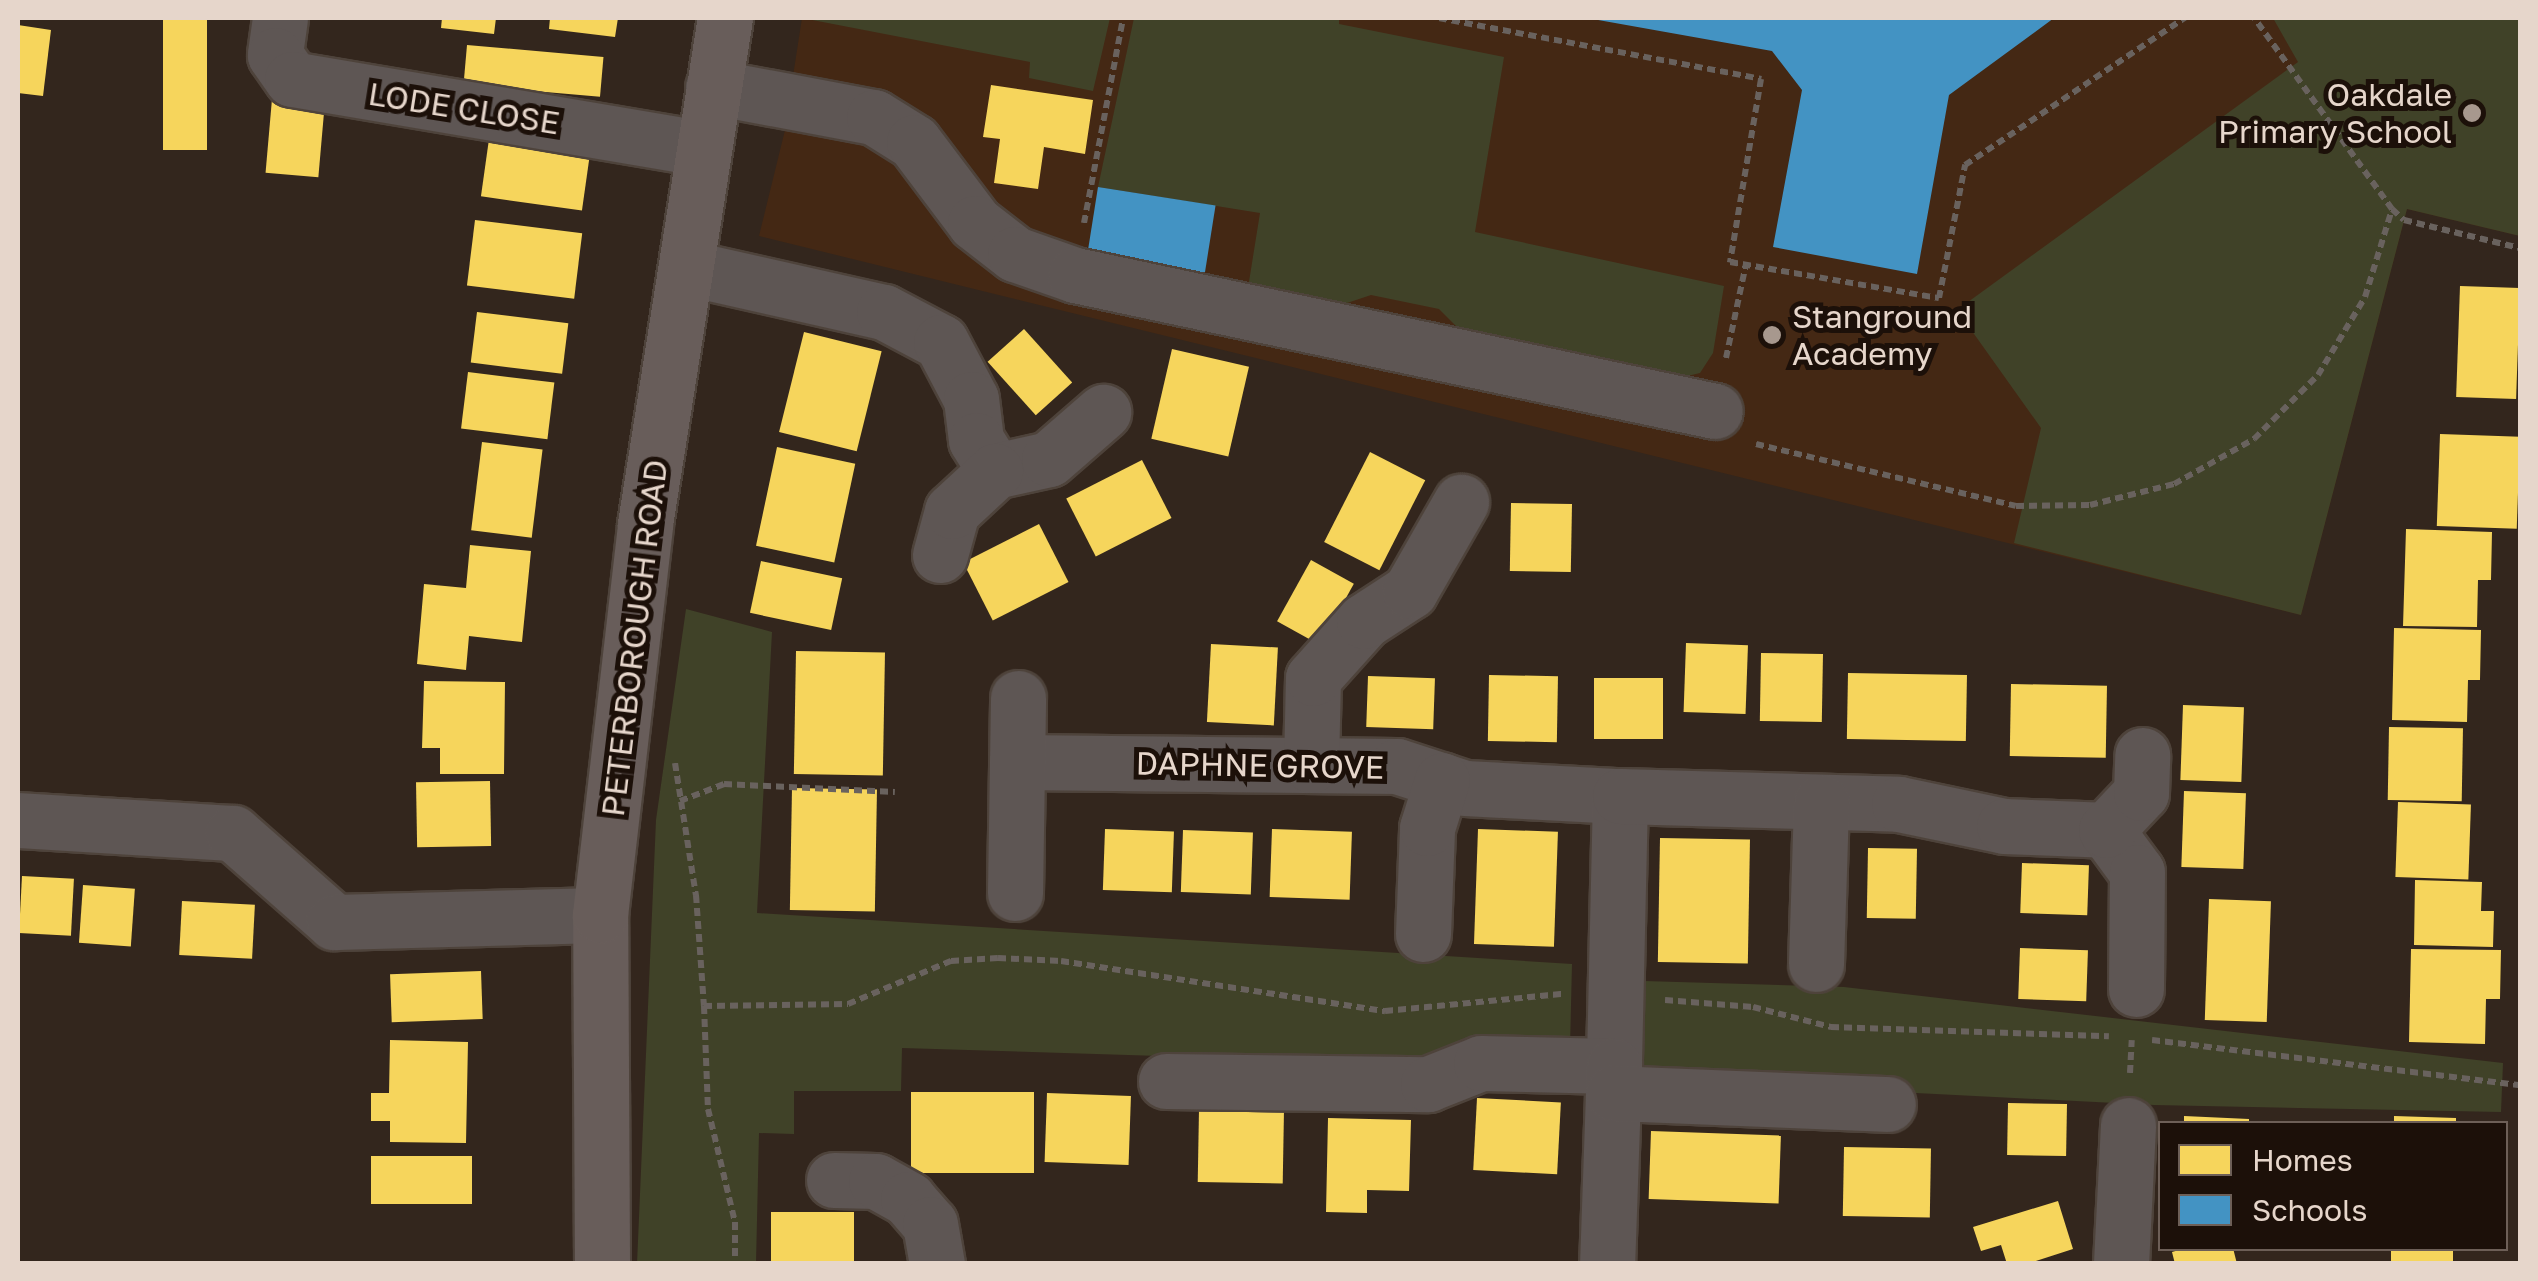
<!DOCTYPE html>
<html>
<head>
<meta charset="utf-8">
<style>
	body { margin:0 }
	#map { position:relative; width:2538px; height:1281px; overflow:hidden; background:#33261d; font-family:"Golos Text",sans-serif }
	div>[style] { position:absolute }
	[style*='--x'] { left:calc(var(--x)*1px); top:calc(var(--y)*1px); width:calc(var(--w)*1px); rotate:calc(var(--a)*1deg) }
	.built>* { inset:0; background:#442814 }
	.green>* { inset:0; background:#404228 }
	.homes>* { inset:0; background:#f6d55c; transform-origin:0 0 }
	.schools>* { inset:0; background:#4393c3; transform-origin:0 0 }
	.path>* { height:6px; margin-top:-3px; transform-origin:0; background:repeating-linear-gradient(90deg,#69625e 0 8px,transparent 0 13px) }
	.roads { filter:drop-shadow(2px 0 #4e433b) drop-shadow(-2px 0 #4e433b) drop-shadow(0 2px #4e433b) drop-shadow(0 -2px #4e433b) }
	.minor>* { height:55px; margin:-27.5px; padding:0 27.5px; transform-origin:27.5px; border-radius:27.5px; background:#5e5654 }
	.major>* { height:55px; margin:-27.5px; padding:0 27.5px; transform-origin:27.5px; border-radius:27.5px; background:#685d5a }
	.dots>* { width:28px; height:28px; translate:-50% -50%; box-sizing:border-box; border:5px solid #1c1009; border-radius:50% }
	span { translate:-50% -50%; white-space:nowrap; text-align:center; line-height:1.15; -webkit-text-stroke:10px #1c1009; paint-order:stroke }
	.poi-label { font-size:32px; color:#e6d6cb }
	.right { translate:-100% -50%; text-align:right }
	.left { translate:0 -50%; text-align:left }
	.street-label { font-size:32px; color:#e6d6cb }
	.frame { position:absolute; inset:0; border:20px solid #e6d6cb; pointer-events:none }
	.legend { position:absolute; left:2158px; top:1121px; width:350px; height:130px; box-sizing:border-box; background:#1c1009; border:2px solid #6d5f57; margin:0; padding:12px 18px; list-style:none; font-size:30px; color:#e6d6cb }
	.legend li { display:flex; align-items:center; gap:20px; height:50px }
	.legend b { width:50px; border:2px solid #6d5f57 }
</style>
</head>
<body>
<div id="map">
	<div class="built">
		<i style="clip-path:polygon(802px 18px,2520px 18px,2520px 236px,2407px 209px,2301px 615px,759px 236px,785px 130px,828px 137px,839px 86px,793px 76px)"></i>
	</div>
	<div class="green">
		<i style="clip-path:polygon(802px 18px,1110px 18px,1093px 91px,1029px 78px,1030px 62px)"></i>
		<i style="clip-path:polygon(1134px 18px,1339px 18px,1339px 24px,1504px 57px,1475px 232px,1724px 286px,1713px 353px,1700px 373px,1675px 379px,1465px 335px,1439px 309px,1371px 295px,1338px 306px,1248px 288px,1260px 213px,1098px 187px)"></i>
		<i style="clip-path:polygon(2273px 18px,2520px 18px,2520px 236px,2407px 209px,2301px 615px,2014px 543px,2041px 428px,1957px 310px,2298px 62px)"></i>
		<i style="clip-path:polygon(686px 609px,772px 632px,757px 913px,1572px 964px,1570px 1047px,1415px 1064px,902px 1048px,901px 1091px,794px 1091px,794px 1134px,759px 1133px,756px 1263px,637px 1264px,656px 820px)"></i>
		<i style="clip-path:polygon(1644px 981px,1844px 987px,2503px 1063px,2501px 1112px,2154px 1105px,1640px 1079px)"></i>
	</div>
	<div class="homes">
		<i style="left:163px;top:18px;width:44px;height:132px"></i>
		<i style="clip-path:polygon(442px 18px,496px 18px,494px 34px,441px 28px)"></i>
		<i style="clip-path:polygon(550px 18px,618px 18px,615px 37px,549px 29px)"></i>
		<i style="clip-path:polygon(18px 25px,51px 30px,43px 96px,18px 93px)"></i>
		<i style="left:467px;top:45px;width:137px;height:40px;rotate:5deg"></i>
		<i style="clip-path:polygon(991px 85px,1093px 100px,1085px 154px,1044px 147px,1038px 189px,994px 183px,1000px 139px,983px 137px)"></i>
		<i style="left:272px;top:99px;width:53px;height:74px;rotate:5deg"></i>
		<i style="left:490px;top:132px;width:102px;height:65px;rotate:8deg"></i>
		<i style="left:475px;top:220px;width:108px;height:66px;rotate:7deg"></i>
		<i style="left:2460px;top:286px;width:60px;height:111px;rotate:2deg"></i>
		<i style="left:477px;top:312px;width:92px;height:51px;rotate:7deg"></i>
		<i style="left:1024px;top:329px;width:72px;height:49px;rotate:48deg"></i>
		<i style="left:804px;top:332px;width:80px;height:103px;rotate:14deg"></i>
		<i style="left:1172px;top:349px;width:79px;height:92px;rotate:13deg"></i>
		<i style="left:468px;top:372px;width:87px;height:57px;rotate:7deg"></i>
		<i style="left:2440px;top:434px;width:80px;height:92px;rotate:2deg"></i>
		<i style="left:482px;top:442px;width:61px;height:89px;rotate:7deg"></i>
		<i style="left:777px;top:447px;width:80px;height:101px;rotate:12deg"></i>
		<i style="left:1370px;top:452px;width:62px;height:101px;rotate:27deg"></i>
		<i style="left:1142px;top:460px;width:65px;height:85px;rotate:63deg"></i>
		<i style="left:1511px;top:503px;width:61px;height:68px;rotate:1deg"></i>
		<i style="left:1039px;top:524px;width:65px;height:85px;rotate:63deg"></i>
		<i style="clip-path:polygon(2406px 529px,2492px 532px,2491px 580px,2478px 580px,2477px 627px,2403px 626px)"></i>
		<i style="clip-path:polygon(470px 545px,531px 551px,522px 642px,469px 636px,466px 670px,417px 664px,424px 584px,466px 588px)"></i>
		<i style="left:1311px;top:560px;width:49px;height:70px;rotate:29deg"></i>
		<i style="left:761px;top:561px;width:83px;height:53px;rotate:12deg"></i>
		<i style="clip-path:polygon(2394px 628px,2481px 630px,2480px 680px,2468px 680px,2467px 722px,2392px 720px)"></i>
		<i style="left:1686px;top:643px;width:62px;height:69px;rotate:2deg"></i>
		<i style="left:1211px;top:644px;width:67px;height:78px;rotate:3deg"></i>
		<i style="left:796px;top:651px;width:89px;height:123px;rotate:1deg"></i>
		<i style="left:1761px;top:653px;width:62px;height:68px;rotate:1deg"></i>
		<i style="left:1848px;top:673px;width:119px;height:66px;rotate:1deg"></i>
		<i style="left:1489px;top:675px;width:69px;height:66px;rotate:1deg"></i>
		<i style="left:1368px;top:676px;width:67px;height:51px;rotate:2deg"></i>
		<i style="left:1594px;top:678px;width:69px;height:61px"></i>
		<i style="clip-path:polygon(424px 681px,505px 682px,504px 774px,440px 774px,440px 748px,422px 748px)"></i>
		<i style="left:2011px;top:684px;width:96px;height:72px;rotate:1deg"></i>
		<i style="left:2183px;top:705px;width:61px;height:75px;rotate:2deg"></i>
		<i style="left:2389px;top:727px;width:74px;height:73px;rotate:1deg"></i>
		<i style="left:490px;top:781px;width:65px;height:74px;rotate:89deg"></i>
		<i style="left:792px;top:788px;width:85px;height:122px;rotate:1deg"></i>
		<i style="left:2184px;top:791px;width:62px;height:76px;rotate:2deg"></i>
		<i style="left:2398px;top:802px;width:73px;height:75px;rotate:2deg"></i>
		<i style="left:1105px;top:829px;width:69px;height:61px;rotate:2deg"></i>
		<i style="left:1272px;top:829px;width:80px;height:68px;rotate:2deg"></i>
		<i style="left:1478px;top:829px;width:80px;height:115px;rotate:2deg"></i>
		<i style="left:1183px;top:830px;width:70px;height:62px;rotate:2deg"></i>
		<i style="left:1660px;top:838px;width:90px;height:124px;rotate:1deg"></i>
		<i style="left:1868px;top:848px;width:49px;height:70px;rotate:1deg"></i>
		<i style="left:2022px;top:863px;width:67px;height:50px;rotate:2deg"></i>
		<i style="left:22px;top:876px;width:52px;height:57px;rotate:3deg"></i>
		<i style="clip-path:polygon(2415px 880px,2482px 882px,2481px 911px,2494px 911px,2493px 947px,2414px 945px)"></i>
		<i style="left:83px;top:885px;width:52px;height:58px;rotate:4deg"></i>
		<i style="left:2209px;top:899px;width:62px;height:121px;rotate:2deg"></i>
		<i style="left:182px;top:901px;width:73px;height:54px;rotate:3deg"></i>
		<i style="left:2020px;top:948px;width:68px;height:51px;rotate:2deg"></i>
		<i style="clip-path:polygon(2411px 949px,2501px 950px,2500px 999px,2486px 999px,2485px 1044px,2409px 1042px)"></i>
		<i style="left:481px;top:971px;width:48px;height:91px;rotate:88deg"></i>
		<i style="clip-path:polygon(390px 1040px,468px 1042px,466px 1143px,390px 1142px,390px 1121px,371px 1121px,371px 1093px,389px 1093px)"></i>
		<i style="left:911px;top:1092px;width:123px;height:81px"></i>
		<i style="left:1047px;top:1093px;width:84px;height:69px;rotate:2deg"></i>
		<i style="left:1477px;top:1098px;width:84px;height:72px;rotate:3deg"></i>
		<i style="left:2008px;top:1103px;width:59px;height:52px;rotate:1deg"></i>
		<i style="left:1199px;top:1109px;width:85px;height:73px;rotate:1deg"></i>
		<i style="clip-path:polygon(2184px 1116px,2249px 1119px,2249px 1124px,2184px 1124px)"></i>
		<i style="clip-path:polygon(2394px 1116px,2456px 1118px,2456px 1124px,2394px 1124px)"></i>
		<i style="clip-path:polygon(1328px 1118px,1411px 1120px,1409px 1191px,1367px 1190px,1367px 1213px,1326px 1212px)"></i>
		<i style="left:1651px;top:1131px;width:130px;height:68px;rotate:2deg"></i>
		<i style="left:1844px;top:1147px;width:87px;height:69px;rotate:1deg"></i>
		<i style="left:472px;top:1156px;width:48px;height:101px;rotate:90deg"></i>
		<i style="clip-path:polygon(2058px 1201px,2073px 1249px,2027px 1264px,2007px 1264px,2001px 1245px,1981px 1251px,1973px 1227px)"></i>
		<i style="left:771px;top:1212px;width:83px;height:52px"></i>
		<i style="clip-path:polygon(2186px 1248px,2233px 1248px,2237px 1264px,2175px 1264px,2172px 1252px)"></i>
		<i style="left:2391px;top:1248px;width:62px;height:14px"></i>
	</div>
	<div class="schools">
		<i style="clip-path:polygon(1587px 18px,2054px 18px,1949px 95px,1917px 274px,1773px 247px,1802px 90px,1772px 51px)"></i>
		<i style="left:1098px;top:187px;width:119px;height:72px;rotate:9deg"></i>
	</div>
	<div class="path">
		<i style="--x:1439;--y:18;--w:328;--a:10.7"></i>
		<i style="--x:1761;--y:79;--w:186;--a:99.6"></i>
		<i style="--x:1730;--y:262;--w:212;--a:9.8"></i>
		<i style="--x:1939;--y:298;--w:136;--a:-78.9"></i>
		<i style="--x:1965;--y:165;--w:265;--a:-33.8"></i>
		<i style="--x:2392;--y:209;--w:16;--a:43"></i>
		<i style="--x:2404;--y:220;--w:119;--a:13.6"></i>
		<i style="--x:1084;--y:223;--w:209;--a:-79.2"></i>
		<i style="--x:1726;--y:358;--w:96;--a:-78"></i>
		<i style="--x:1756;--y:444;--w:267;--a:13.4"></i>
		<i style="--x:2016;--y:506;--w:74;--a:-0.8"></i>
		<i style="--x:2090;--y:505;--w:87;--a:-14"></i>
		<i style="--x:2174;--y:484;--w:92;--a:-29.4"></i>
		<i style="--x:2254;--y:439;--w:91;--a:-45"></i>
		<i style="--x:2318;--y:375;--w:91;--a:-58.9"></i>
		<i style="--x:2365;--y:297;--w:92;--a:-72.9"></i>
		<i style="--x:2392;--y:209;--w:236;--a:-125.8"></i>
		<i style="--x:675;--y:763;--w:134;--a:81"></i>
		<i style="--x:696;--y:895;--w:111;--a:85.9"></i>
		<i style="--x:704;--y:1006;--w:144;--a:-0.8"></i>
		<i style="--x:848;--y:1004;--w:112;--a:-22.7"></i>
		<i style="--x:951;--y:961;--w:47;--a:-3.7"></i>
		<i style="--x:998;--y:958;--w:63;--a:2.7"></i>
		<i style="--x:1061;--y:961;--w:328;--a:8.8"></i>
		<i style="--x:1385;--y:1011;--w:179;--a:-5.5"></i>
		<i style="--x:680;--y:801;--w:47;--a:-21.1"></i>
		<i style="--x:724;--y:784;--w:171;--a:2.7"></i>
		<i style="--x:1665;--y:1000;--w:88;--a:4.5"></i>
		<i style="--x:1753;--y:1007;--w:81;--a:14.4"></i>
		<i style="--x:1831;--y:1027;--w:278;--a:1.9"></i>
		<i style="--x:704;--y:1006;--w:103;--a:87.8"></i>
		<i style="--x:708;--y:1109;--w:116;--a:76.6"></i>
		<i style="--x:735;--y:1222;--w:42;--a:90"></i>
		<i style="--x:2152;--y:1040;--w:371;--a:7"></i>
		<i style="--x:2130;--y:1073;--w:33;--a:-87"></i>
	</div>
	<div class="roads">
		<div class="minor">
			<i style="--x:280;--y:18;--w:37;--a:98"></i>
			<i style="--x:275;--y:55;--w:29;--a:55"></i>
			<i style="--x:292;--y:79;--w:416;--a:9.6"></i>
			<i style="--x:713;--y:87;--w:164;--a:10.6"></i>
			<i style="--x:874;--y:117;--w:47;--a:32"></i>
			<i style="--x:914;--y:142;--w:101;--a:53"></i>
			<i style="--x:975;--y:223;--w:51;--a:37.8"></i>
			<i style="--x:1015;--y:254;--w:64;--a:19.3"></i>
			<i style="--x:1075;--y:275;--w:654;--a:12"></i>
			<i style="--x:688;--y:268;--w:201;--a:12.7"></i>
			<i style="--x:884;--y:312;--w:64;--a:27.8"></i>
			<i style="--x:941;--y:342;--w:64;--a:62.2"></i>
			<i style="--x:971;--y:399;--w:41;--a:83"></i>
			<i style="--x:976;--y:440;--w:36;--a:58"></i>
			<i style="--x:995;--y:471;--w:55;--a:-12.5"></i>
			<i style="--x:1049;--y:459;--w:72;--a:-41"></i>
			<i style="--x:940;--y:555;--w:46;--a:-74.7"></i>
			<i style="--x:952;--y:511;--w:59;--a:-42.9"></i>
			<i style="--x:1017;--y:762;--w:380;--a:0.6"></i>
			<i style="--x:1397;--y:766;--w:71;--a:17.9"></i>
			<i style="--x:1465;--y:788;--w:155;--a:3"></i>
			<i style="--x:1620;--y:796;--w:270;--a:91.3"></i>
			<i style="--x:1311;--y:765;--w:87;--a:-88.7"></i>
			<i style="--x:1313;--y:678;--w:76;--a:-48.2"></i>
			<i style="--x:1364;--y:621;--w:55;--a:-33.1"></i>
			<i style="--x:1410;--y:591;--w:103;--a:-60.2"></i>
			<i style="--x:1620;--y:796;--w:279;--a:1.6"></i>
			<i style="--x:1899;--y:804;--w:107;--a:11.8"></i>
			<i style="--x:2004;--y:826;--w:102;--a:2.2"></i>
			<i style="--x:18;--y:820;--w:215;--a:3.5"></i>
			<i style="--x:233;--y:833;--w:135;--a:41.4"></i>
			<i style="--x:334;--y:922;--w:266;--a:-1.5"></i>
			<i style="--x:2106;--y:830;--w:52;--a:53.6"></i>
			<i style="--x:2137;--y:872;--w:117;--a:90.5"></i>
			<i style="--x:2106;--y:830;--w:51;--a:-46.6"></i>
			<i style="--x:2141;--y:793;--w:38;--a:-88"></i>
			<i style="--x:1015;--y:893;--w:195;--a:-89.1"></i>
			<i style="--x:1423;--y:934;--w:106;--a:-87.8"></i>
			<i style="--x:1427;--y:828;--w:50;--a:-72.6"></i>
			<i style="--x:1816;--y:964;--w:162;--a:-88.2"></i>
			<i style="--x:1166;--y:1081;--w:262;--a:0.7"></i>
			<i style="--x:1428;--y:1084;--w:57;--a:-21.6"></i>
			<i style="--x:1481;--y:1063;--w:133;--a:1.3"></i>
			<i style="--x:1614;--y:1066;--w:198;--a:92"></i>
			<i style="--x:1613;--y:1093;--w:275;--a:2.3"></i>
			<i style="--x:834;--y:1180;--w:42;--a:1.4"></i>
			<i style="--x:876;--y:1181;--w:37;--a:29"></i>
			<i style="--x:908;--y:1199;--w:33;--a:49"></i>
			<i style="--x:930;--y:1224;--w:41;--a:80.1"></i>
			<i style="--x:2121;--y:1264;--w:139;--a:-87.1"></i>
		</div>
		<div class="major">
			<i style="--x:602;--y:1264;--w:349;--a:-90.3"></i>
			<i style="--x:600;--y:915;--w:394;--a:-83.4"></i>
			<i style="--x:645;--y:524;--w:512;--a:-81.02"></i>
		</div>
	</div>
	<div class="dots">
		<i style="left:2472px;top:113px;background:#a7988e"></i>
		<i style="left:1772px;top:335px;background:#a7988e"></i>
	</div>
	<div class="poi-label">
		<span class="right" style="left:2452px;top:113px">Oakdale<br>Primary School</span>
		<span class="left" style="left:1792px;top:335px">Stanground<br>Academy</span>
	</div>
	<div class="street-label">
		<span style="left:464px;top:108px;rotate:9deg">LODE CLOSE</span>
		<span style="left:634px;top:638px;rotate:-83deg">PETERBOROUGH ROAD</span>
		<span style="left:1260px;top:765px;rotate:1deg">DAPHNE GROVE</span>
	</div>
	<div class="frame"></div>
	<ul class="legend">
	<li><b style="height:28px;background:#f6d55c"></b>Homes</li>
	<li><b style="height:28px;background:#4393c3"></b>Schools</li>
	</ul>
</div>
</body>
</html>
